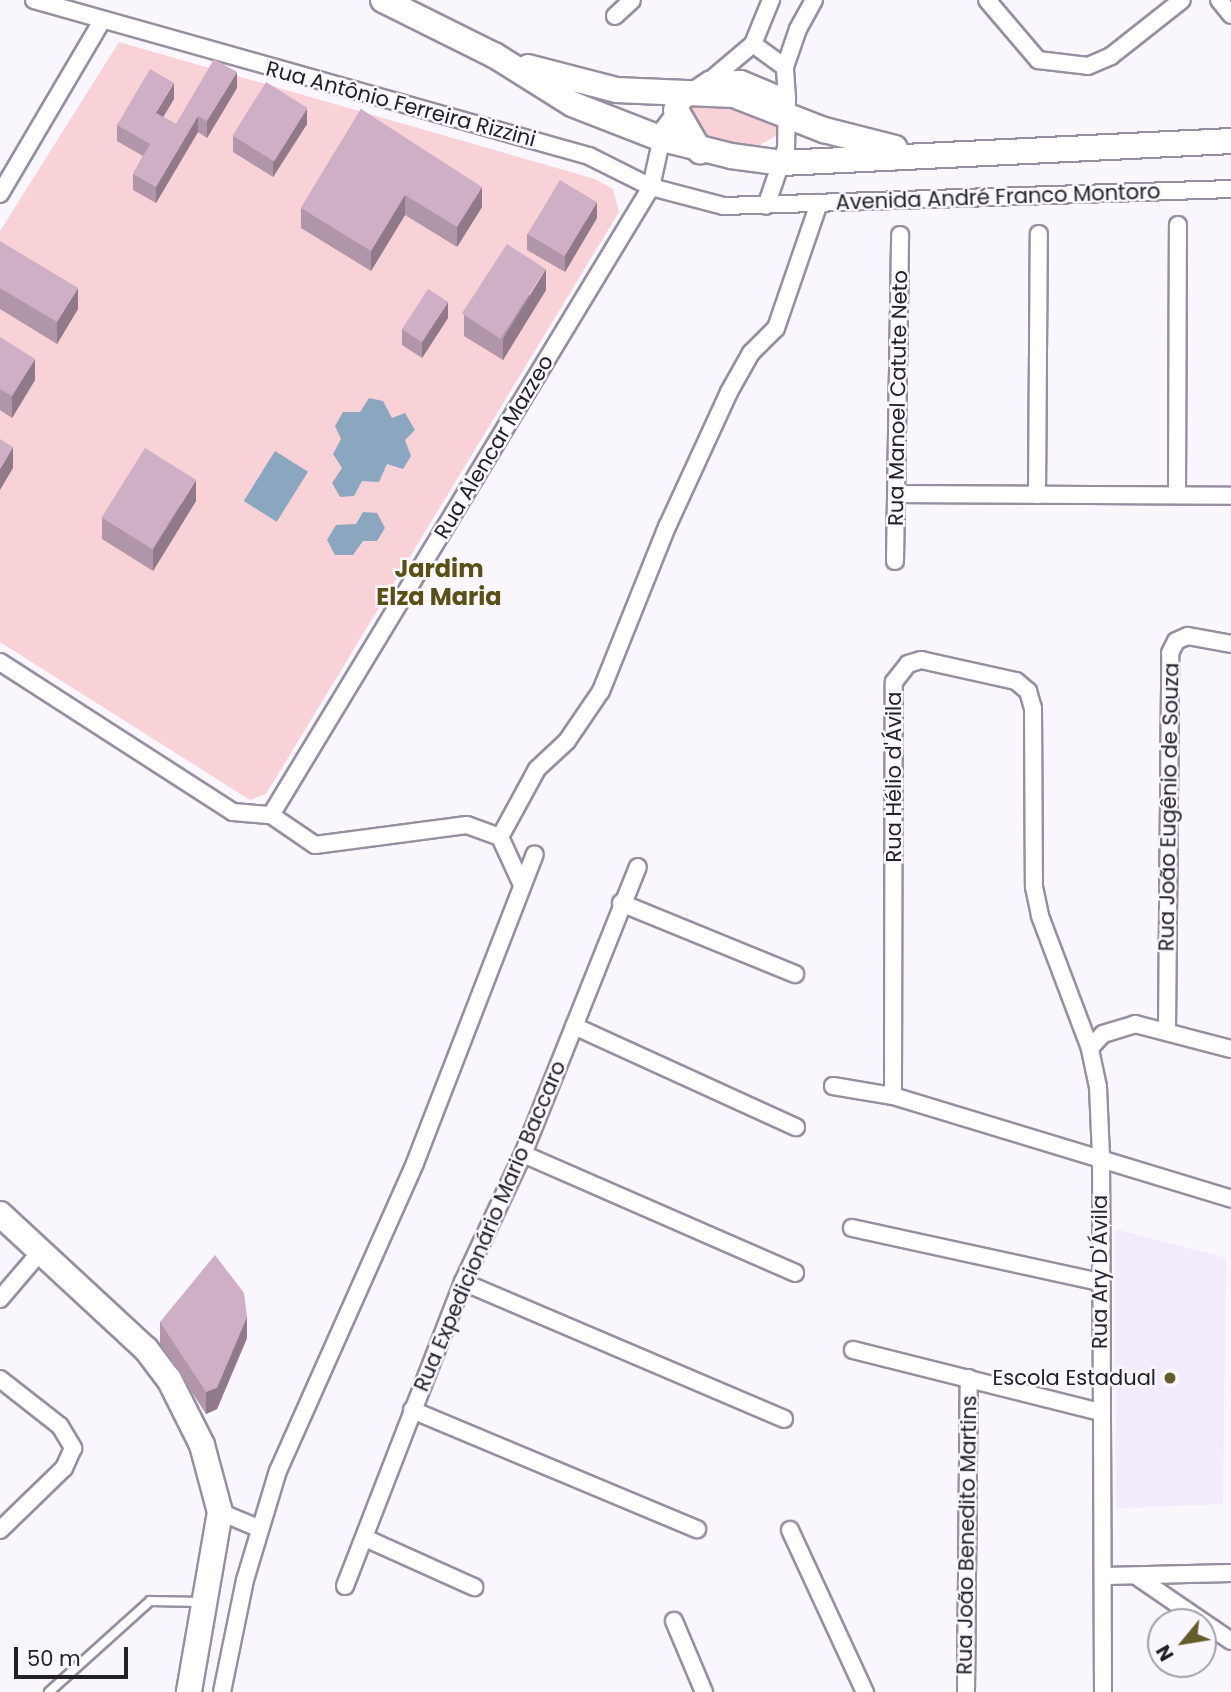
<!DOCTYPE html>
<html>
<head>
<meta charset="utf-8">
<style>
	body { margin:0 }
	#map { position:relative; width:1231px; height:1692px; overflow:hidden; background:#f9f6fe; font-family:Poppins,sans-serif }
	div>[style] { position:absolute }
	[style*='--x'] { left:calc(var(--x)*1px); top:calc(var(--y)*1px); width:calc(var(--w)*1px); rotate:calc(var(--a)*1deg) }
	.built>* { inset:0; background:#f2ebfb }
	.green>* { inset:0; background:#f8d2d7 }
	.water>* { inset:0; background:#8ba7bf; transform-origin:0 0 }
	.roads { filter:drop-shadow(2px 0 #978fa1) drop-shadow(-2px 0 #978fa1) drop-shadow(0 2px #978fa1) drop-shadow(0 -2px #978fa1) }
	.service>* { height:8px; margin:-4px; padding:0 4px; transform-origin:4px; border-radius:4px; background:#fff }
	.minor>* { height:16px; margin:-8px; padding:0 8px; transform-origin:8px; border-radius:8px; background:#fff }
	.primary>* { height:24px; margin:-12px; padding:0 12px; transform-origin:12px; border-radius:12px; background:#fff }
	.wall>* { inset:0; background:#b196a9 }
	.shaded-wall>* { inset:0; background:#907a8a }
	.building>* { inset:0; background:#ceafc5; transform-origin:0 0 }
	.dots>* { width:19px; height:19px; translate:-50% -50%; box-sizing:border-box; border:4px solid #f9f6fe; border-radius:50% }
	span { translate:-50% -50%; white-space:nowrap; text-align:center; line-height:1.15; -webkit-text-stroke:5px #f9f6fe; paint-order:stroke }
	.street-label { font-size:21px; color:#232027 }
	.poi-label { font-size:21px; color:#232027 }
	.right { translate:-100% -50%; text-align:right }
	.quarter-label { font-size:24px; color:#595113; font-weight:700 }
	.north { position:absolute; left:1147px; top:1608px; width:70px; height:70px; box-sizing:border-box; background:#f9f6fe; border:2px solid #a3a0a8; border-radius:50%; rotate:240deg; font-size:19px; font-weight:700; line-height:28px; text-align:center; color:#232027 }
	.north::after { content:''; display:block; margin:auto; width:24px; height:32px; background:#645c29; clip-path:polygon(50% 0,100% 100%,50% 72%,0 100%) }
	.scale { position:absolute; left:14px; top:1647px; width:114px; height:32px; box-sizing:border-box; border:4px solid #232027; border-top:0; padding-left:9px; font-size:21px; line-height:24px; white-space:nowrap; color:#232027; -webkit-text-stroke:5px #f9f6fe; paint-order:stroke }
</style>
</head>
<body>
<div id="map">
	<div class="built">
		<i style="clip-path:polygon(1115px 1229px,1226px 1258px,1223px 1504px,1116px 1508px)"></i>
	</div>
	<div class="green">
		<i style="clip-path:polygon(119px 42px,595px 179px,613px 189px,619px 212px,266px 794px,250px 800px,0 642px,0 231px)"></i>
		<i style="clip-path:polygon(698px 103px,732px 103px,776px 122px,776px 136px,756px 147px,703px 137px,689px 110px)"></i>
	</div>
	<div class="water">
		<i style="clip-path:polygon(369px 398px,383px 401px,392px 418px,405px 413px,415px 430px,405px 440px,411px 456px,403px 469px,387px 464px,379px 482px,362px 481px,354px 496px,340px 497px,332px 483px,342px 468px,333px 454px,341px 439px,335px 426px,343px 412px,360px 412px)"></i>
		<i style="left:275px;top:451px;width:39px;height:59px;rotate:32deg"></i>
		<i style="clip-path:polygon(363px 512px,377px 513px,385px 528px,377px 541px,363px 541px,353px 555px,335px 555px,327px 540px,336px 525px,356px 524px)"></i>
	</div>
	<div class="roads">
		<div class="service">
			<i style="--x:49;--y:1692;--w:136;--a:-42"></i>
			<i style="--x:150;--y:1601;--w:53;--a:1.1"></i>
		</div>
		<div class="minor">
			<i style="--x:34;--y:0;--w:577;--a:15.7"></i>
			<i style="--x:589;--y:156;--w:69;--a:26.6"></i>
			<i style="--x:651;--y:187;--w:75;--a:14.6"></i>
			<i style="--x:724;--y:206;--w:507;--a:-1.92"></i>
			<i style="--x:987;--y:0;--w:79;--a:49.6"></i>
			<i style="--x:1038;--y:60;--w:50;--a:6.8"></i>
			<i style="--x:1088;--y:66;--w:25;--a:-23"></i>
			<i style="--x:1111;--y:56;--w:90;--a:-38.3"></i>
			<i style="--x:1219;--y:0;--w:19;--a:51"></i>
			<i style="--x:615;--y:16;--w:23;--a:-43"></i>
			<i style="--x:753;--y:44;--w:39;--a:36"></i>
			<i style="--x:714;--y:77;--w:51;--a:-40.2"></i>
			<i style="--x:753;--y:44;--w:48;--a:-67.8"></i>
			<i style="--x:787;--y:98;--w:31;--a:-94"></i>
			<i style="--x:785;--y:67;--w:40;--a:-71.1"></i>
			<i style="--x:798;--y:29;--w:33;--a:-61"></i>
			<i style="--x:0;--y:194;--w:201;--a:-59.5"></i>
			<i style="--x:898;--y:494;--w:333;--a:0.3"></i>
			<i style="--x:1037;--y:495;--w:261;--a:-89.6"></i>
			<i style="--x:1177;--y:495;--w:270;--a:-89.8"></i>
			<i style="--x:895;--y:561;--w:326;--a:-89.1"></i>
			<i style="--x:0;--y:662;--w:277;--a:32.8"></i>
			<i style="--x:233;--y:812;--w:38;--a:5"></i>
			<i style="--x:271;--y:815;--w:734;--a:-58.82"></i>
			<i style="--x:651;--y:187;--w:60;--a:-77.6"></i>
			<i style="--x:664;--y:128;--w:45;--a:-53.1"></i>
			<i style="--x:691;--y:92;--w:22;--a:-34"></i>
			<i style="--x:709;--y:80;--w:32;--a:-2"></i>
			<i style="--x:741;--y:79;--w:50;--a:22.4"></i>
			<i style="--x:787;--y:98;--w:50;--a:91.1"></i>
			<i style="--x:786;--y:148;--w:61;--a:109"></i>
			<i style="--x:271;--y:815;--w:53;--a:34.3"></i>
			<i style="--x:315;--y:845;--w:153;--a:-7.5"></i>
			<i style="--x:467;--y:825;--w:35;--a:20"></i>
			<i style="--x:522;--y:885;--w:53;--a:-114.6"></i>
			<i style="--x:500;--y:837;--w:77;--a:-61.4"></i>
			<i style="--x:537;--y:769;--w:41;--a:-43"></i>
			<i style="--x:567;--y:741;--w:60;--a:-55.8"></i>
			<i style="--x:601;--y:691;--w:177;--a:-68.1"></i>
			<i style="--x:667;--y:527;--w:149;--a:-65.3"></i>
			<i style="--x:729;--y:392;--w:45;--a:-60.6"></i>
			<i style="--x:751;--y:353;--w:35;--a:-45"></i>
			<i style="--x:776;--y:328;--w:132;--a:-71"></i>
			<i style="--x:621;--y:903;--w:188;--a:22.2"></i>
			<i style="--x:574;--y:1026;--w:244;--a:24.5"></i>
			<i style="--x:1167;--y:1031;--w:378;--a:-89.5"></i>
			<i style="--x:1170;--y:653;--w:13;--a:-63"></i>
			<i style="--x:1176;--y:641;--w:13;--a:-23"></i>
			<i style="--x:1188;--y:636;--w:44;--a:10.5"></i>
			<i style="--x:833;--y:1086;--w:61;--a:9.5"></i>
			<i style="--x:893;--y:1096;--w:353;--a:16.9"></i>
			<i style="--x:893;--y:1096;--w:414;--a:-89.9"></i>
			<i style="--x:894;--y:682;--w:23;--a:-52"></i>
			<i style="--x:908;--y:664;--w:14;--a:-17"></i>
			<i style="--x:921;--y:660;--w:97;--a:12.5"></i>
			<i style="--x:1016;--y:681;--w:16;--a:40"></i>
			<i style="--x:1028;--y:691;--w:18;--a:74"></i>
			<i style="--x:1033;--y:708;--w:179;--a:89.7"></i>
			<i style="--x:1034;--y:887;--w:30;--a:78"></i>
			<i style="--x:1040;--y:916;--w:141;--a:69.3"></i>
			<i style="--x:523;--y:1154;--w:297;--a:23.6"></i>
			<i style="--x:852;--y:1228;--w:253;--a:12.3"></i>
			<i style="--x:463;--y:1282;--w:349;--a:23.1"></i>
			<i style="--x:0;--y:1299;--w:63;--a:-49.5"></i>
			<i style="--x:853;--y:1350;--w:255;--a:14.1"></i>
			<i style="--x:0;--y:1379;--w:76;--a:38.1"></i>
			<i style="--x:60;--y:1426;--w:26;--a:59"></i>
			<i style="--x:73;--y:1448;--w:22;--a:114"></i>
			<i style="--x:64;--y:1468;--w:89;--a:135.9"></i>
			<i style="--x:412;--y:1410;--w:309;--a:22.7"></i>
			<i style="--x:220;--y:1512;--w:41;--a:22.8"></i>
			<i style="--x:790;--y:1530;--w:179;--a:65.2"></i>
			<i style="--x:365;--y:1538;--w:120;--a:24.2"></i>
			<i style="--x:1105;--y:1576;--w:126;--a:-1.4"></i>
			<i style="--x:1136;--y:1576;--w:115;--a:34.4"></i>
			<i style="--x:345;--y:1586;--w:326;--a:-68.8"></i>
			<i style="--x:463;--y:1282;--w:141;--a:-64.9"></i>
			<i style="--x:523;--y:1154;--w:309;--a:-68.2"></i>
			<i style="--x:674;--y:1621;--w:77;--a:67.1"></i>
			<i style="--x:222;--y:1692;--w:114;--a:-78.4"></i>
			<i style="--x:245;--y:1580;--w:114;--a:-73.2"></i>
			<i style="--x:278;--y:1471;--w:337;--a:-66"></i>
			<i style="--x:415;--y:1163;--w:331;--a:-68.8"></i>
			<i style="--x:966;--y:1692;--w:314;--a:-89.5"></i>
			<i style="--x:1103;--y:1692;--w:536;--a:-90.21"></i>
			<i style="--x:1101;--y:1156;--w:69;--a:-92.5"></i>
			<i style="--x:1098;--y:1087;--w:40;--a:-102"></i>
			<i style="--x:1090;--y:1048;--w:19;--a:-47"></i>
			<i style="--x:1103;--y:1034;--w:34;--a:-17"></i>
			<i style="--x:1135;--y:1024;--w:99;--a:14.6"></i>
		</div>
		<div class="primary">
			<i style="--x:383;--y:0;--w:124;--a:26.4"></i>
			<i style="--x:494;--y:55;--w:92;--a:32.1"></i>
			<i style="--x:572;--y:104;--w:93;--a:21.3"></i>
			<i style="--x:659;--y:138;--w:74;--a:14"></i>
			<i style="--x:731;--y:156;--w:51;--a:7.8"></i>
			<i style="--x:782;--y:163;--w:450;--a:-2.8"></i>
			<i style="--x:528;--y:67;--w:91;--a:14.6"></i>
			<i style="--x:616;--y:90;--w:118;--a:2.4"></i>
			<i style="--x:734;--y:95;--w:97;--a:21.3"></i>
			<i style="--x:824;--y:130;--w:73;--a:14.2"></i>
			<i style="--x:676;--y:110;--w:48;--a:59.7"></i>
			<i style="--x:0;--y:1214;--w:199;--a:42.8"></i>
			<i style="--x:146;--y:1349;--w:38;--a:53"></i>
			<i style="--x:169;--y:1379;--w:74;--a:63.4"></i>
			<i style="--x:202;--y:1445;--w:69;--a:75"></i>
			<i style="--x:220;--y:1512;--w:183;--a:99.8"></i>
		</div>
	</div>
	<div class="wall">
		<i style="clip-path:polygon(237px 88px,207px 138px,198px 132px,156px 203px,133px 190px,133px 174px,143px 156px,117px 141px,117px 125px,174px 99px,163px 117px,176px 124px)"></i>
		<i style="clip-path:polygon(361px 109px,482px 207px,457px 247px,405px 215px,371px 271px,301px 228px,301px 208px)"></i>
		<i style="clip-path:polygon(307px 124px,273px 177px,233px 152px,233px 136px)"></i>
		<i style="clip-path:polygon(597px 218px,565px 272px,527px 250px,527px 234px)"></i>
		<i style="clip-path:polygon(0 241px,78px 309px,57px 344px,0 309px)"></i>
		<i style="clip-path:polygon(546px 290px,503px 360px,464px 336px,464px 315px)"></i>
		<i style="clip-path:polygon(448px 318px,422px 358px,402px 345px,402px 329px)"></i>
		<i style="clip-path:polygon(0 337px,35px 380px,12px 418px,0 410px)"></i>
		<i style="clip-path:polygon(196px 501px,153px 571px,102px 539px,102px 518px)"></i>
		<i style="clip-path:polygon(160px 1322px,247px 1338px,217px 1409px,206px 1414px,160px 1343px)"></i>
	</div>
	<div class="shaded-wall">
		<i style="clip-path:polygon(237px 72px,237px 88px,207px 138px,207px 121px)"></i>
		<i style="clip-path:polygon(174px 83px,174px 99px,156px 129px,156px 113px)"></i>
		<i style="clip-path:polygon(307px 108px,307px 124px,273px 177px,273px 161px)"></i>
		<i style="clip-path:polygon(198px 116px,198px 132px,156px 203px,156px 187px)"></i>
		<i style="clip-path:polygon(482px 187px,482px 207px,457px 247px,457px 227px)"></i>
		<i style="clip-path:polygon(405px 195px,405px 215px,371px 271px,371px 251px)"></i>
		<i style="clip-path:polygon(597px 202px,597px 218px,565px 272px,565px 256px)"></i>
		<i style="clip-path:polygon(546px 269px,546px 290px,503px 360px,503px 339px)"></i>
		<i style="clip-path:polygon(78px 288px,78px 309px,57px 344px,57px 322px)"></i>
		<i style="clip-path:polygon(448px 302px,448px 318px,422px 358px,422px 342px)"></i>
		<i style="clip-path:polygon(35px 359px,35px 380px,12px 418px,12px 396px)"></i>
		<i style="clip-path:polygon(13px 447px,13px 468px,0 490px,0 469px)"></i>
		<i style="clip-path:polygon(196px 480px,196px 501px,153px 571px,153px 550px)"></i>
		<i style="clip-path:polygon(247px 1317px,247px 1338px,217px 1409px,206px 1414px,206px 1392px)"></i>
	</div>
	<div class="building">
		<i style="clip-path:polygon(214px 59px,237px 72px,207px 121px,198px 116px,156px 187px,133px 174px,150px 144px,117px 125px,150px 69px,174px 83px,156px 113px,176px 124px)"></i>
		<i style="left:266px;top:82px;width:49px;height:63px;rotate:32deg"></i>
		<i style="clip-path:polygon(361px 109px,482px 187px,457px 227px,405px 195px,371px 251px,301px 208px)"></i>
		<i style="left:560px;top:180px;width:43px;height:63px;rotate:31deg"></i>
		<i style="clip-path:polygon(0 241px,78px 288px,57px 322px,0 288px)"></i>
		<i style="left:507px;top:244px;width:46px;height:83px;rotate:33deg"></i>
		<i style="left:428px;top:289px;width:24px;height:48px;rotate:33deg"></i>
		<i style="clip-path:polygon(0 337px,35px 359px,12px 396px,0 389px)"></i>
		<i style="clip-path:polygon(0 439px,13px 447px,0 469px)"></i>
		<i style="left:145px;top:448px;width:60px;height:82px;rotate:32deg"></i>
		<i style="clip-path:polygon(215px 1255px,244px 1293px,247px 1317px,217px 1388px,206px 1392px,160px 1322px)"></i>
	</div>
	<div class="dots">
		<i style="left:1170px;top:1378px;background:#645c29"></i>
	</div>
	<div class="street-label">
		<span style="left:401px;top:104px;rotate:15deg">Rua Antônio Ferreira Rizzini</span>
		<span style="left:998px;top:197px;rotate:-2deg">Avenida André Franco Montoro</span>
		<span style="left:898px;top:398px;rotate:-89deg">Rua Manoel Catute Neto</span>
		<span style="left:494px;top:447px;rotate:-59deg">Rua Alencar Mazzeo</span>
		<span style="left:894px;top:777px;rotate:-90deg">Rua Hélio d'Ávila</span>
		<span style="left:1169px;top:807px;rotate:-89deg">Rua João Eugênio de Souza</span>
		<span style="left:490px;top:1226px;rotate:-67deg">Rua Expedicionário Mario Baccaro</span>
		<span style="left:1100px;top:1272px;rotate:-90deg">Rua Ary D'Ávila</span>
		<span style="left:967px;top:1535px;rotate:-89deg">Rua João Benedito Martins</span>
	</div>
	<div class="poi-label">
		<span class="right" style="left:1156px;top:1378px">Escola Estadual</span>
	</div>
	<div class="quarter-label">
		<span style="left:439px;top:583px">Jardim<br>Elza Maria</span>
	</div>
	<div class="north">N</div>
	<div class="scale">50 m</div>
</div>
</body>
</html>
